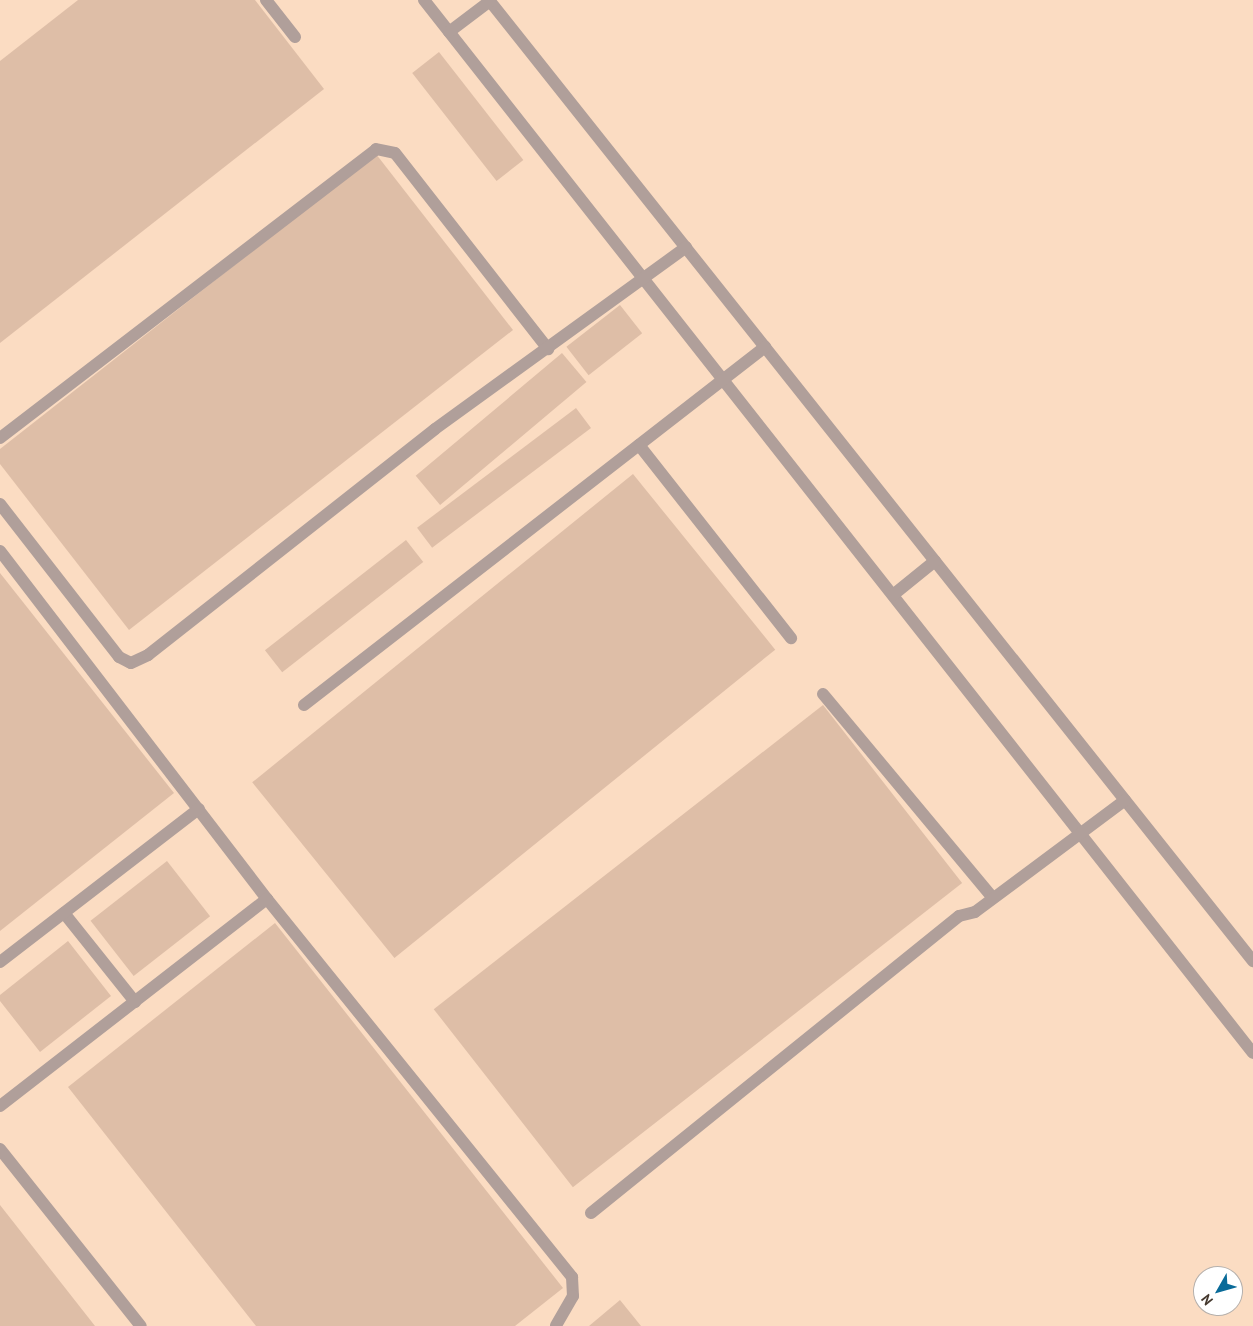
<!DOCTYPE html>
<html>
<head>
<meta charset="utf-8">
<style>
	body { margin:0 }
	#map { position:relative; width:1253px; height:1326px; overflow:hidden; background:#fbdcc2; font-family:"PT Sans",sans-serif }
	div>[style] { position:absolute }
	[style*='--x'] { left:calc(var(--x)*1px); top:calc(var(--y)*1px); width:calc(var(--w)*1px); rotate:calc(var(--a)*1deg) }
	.building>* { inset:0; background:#debea7; transform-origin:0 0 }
	.minor>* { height:12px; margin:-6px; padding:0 6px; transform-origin:6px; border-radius:6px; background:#b09f9a }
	span { translate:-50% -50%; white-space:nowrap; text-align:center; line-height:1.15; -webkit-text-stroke:5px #fff; paint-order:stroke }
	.north { position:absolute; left:1193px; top:1266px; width:50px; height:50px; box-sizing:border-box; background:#fff; border:1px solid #b5b0ac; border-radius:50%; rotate:232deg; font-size:14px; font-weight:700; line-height:20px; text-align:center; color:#45392f }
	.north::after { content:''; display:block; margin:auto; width:18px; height:22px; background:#0a6b99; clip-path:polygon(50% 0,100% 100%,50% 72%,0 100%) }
</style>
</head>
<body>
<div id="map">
	<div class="building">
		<i style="clip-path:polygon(78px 0,255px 0,324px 89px,0 343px,0 61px)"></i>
		<i style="left:439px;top:52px;width:137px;height:34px;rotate:52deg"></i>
		<i style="clip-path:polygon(376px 154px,513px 330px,129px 630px,0 464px,0 449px)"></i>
		<i style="left:620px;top:305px;width:36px;height:68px;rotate:52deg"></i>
		<i style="left:562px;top:353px;width:38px;height:191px;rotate:50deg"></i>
		<i style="left:576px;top:408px;width:25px;height:199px;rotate:53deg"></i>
		<i style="left:633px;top:474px;width:226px;height:490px;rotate:51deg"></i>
		<i style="left:406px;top:540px;width:28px;height:179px;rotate:52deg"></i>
		<i style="clip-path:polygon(0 573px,174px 793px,0 931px)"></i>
		<i style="left:823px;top:705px;width:226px;height:494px;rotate:52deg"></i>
		<i style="left:167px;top:861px;width:70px;height:97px;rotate:52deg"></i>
		<i style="clip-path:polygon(275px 923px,563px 1288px,515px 1326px,256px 1326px,68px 1087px)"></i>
		<i style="clip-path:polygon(68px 941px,111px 996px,40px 1052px,0 1001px,0 995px)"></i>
		<i style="clip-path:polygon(0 1205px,95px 1326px,0 1326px)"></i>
		<i style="clip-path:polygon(620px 1300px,641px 1326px,589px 1326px)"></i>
	</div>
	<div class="minor">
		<i style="--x:266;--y:0;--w:47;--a:51.9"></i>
		<i style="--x:424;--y:0;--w:1340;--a:51.79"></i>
		<i style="--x:489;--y:0;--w:1228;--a:51.52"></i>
		<i style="--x:449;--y:32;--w:51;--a:-37.1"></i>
		<i style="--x:0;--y:438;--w:474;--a:-37.5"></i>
		<i style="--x:376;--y:149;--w:19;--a:12"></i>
		<i style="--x:395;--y:153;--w:249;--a:52"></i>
		<i style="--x:639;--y:445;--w:246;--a:51.8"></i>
		<i style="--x:0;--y:504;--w:194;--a:52.1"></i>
		<i style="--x:119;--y:657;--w:13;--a:27"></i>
		<i style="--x:131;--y:663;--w:19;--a:-25"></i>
		<i style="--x:148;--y:655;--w:365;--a:-38.2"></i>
		<i style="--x:435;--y:429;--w:310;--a:-35.9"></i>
		<i style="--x:0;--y:551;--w:439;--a:52.5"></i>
		<i style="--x:267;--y:899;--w:486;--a:51.1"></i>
		<i style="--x:572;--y:1277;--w:19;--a:87"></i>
		<i style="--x:573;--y:1296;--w:34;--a:120"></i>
		<i style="--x:893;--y:595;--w:54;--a:-39"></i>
		<i style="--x:823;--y:694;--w:264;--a:50.2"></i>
		<i style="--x:304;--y:705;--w:584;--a:-37.83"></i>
		<i style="--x:64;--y:913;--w:114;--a:51.4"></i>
		<i style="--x:0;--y:962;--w:251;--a:-37.6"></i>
		<i style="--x:0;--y:1106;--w:338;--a:-37.8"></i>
		<i style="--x:0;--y:1149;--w:226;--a:51.5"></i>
		<i style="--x:591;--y:1213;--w:473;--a:-38.9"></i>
		<i style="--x:959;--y:916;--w:16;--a:-14"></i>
		<i style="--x:975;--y:912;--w:187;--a:-36.7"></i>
	</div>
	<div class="north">N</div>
</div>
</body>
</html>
